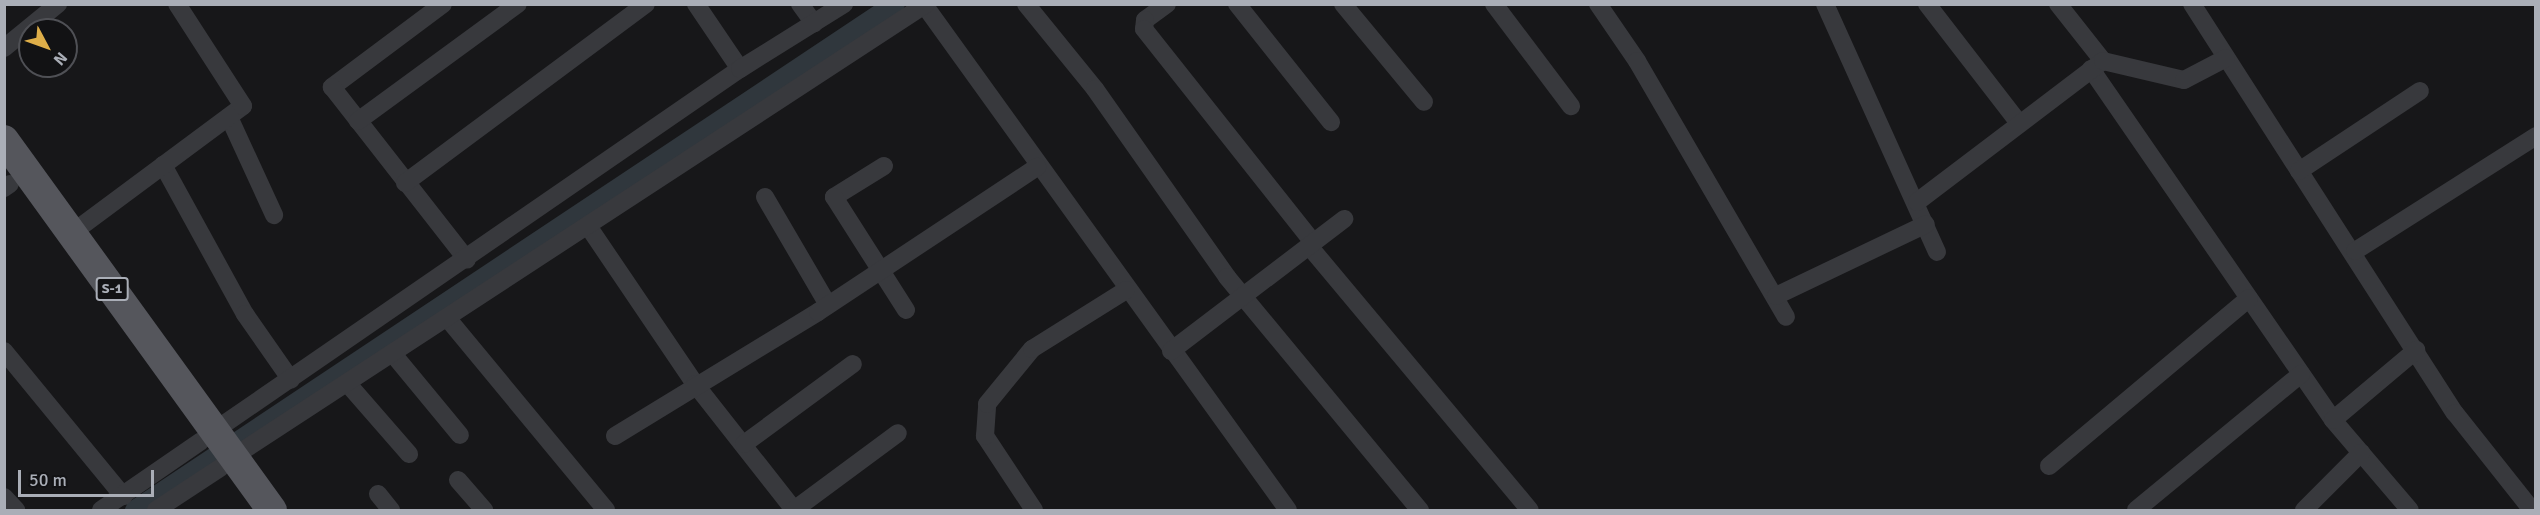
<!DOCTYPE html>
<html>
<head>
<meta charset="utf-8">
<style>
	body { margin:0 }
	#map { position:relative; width:2540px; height:515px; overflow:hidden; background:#171719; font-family:Signika,sans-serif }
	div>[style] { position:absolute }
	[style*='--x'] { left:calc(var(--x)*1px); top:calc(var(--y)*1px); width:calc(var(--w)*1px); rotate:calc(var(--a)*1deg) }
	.canal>* { height:20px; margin:-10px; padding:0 10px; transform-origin:10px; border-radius:10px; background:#30373d }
	.street>* { height:18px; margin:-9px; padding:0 9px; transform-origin:9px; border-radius:9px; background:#38393d }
	.primary>* { height:30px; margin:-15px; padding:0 15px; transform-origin:15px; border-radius:15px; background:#55565c }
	span { translate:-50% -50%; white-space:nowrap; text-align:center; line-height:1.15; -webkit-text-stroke:6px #121214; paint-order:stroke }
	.shield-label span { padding:2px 4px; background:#121214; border:2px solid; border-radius:4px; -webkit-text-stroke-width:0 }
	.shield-label { font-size:14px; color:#aaaeb7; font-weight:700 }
	.frame { position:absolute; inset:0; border:6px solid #aaaeb7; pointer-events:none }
	.north { position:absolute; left:18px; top:18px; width:60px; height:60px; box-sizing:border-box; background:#121214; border:2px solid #4f5055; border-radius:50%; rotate:131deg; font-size:16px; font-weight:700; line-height:24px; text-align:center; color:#aaaeb7 }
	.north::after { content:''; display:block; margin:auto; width:21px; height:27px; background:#deae49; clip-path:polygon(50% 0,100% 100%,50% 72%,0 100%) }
	.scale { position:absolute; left:18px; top:470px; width:136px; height:27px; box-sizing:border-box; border:3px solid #aaaeb7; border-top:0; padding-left:8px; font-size:18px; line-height:21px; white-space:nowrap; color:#aaaeb7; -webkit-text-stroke:4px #121214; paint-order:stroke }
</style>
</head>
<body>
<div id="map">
	<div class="canal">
		<i style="--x:135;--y:510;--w:913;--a:-33.66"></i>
	</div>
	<div class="street">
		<i style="--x:443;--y:4;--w:139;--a:143.2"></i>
		<i style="--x:332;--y:87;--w:219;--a:52"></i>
		<i style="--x:696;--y:4;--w:78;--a:55.9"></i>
		<i style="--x:800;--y:4;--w:24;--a:54"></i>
		<i style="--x:1026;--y:4;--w:109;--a:50.9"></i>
		<i style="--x:1095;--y:89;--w:230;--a:54.9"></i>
		<i style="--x:1227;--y:277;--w:303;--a:50.4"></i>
		<i style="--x:1167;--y:4;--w:27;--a:144"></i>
		<i style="--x:1145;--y:20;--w:9;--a:96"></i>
		<i style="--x:1144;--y:29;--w:272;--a:51.6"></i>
		<i style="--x:1237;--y:4;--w:151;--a:51.5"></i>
		<i style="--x:1343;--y:4;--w:127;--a:50.4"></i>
		<i style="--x:1494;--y:4;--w:128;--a:53"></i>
		<i style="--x:1598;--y:4;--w:69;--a:55.6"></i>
		<i style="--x:1637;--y:61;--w:296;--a:59.8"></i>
		<i style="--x:1825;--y:4;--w:272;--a:65.7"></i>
		<i style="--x:1927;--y:4;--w:150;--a:52.3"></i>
		<i style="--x:2058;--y:4;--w:73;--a:51.7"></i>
		<i style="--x:2192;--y:4;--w:486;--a:57.3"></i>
		<i style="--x:2455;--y:413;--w:124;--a:51.6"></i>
		<i style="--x:925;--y:6;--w:621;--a:54.24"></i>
		<i style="--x:4;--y:48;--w:70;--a:-39.2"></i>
		<i style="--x:2091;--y:69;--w:426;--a:55.4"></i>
		<i style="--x:2333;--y:420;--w:118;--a:49.5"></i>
		<i style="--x:229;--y:117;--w:108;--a:65.3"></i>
		<i style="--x:358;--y:121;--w:198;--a:-36.2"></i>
		<i style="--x:163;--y:165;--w:170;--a:61.2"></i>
		<i style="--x:245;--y:314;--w:80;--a:55.1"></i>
		<i style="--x:884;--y:166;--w:59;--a:148.2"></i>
		<i style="--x:834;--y:197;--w:134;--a:57.5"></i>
		<i style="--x:2299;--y:171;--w:145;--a:-33.5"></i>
		<i style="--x:405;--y:183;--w:300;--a:-36.6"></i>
		<i style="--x:4;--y:188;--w:7;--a:-34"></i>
		<i style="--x:765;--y:197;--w:125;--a:59.7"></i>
		<i style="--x:1917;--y:202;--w:233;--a:-37.2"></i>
		<i style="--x:2103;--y:61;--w:83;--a:13.2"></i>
		<i style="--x:2184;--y:80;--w:47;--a:-27.6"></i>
		<i style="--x:588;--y:226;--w:191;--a:55.9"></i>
		<i style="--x:695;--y:384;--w:160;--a:51.8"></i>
		<i style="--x:794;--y:510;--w:129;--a:-36.5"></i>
		<i style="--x:72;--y:233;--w:213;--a:-36.6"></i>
		<i style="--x:243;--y:106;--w:121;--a:-122.9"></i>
		<i style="--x:1309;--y:246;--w:344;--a:50.1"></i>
		<i style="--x:2355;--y:251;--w:214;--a:-32.4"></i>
		<i style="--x:1776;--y:296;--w:166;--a:-25.6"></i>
		<i style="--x:448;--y:319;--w:248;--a:50.4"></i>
		<i style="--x:4;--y:351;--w:188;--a:50.6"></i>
		<i style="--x:1171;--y:351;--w:218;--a:-37.3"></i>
		<i style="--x:393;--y:354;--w:105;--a:50.4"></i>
		<i style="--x:348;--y:384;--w:93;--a:48.9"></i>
		<i style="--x:2333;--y:420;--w:109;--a:-40.1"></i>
		<i style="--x:214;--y:431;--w:639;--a:-34.54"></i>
		<i style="--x:740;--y:69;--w:123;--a:-32"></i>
		<i style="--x:615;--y:436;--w:238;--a:-31.4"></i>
		<i style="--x:818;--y:312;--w:263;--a:-33.5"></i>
		<i style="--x:744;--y:444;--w:135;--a:-36.3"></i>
		<i style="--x:233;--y:457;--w:828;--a:-33.17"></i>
		<i style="--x:2049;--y:466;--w:261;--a:-40"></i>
		<i style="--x:458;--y:480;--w:40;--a:49"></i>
		<i style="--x:378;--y:494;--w:21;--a:51"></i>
		<i style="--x:4;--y:497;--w:18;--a:47"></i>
		<i style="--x:101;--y:510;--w:121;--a:-34.6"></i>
		<i style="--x:156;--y:510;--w:77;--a:-33.3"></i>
		<i style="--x:1034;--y:510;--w:89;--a:-123.5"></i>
		<i style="--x:985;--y:436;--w:32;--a:-86"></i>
		<i style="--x:987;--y:404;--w:71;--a:-50.7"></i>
		<i style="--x:1032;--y:349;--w:111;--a:-32.1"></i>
		<i style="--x:2136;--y:510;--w:214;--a:-39.5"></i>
		<i style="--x:2304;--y:510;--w:81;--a:-45"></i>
	</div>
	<div class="primary">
		<i style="--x:4;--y:140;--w:457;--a:54.1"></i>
	</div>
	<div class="shield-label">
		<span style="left:112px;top:289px">S-1</span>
	</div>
	<div class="frame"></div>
	<div class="north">N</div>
	<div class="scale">50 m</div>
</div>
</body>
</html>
